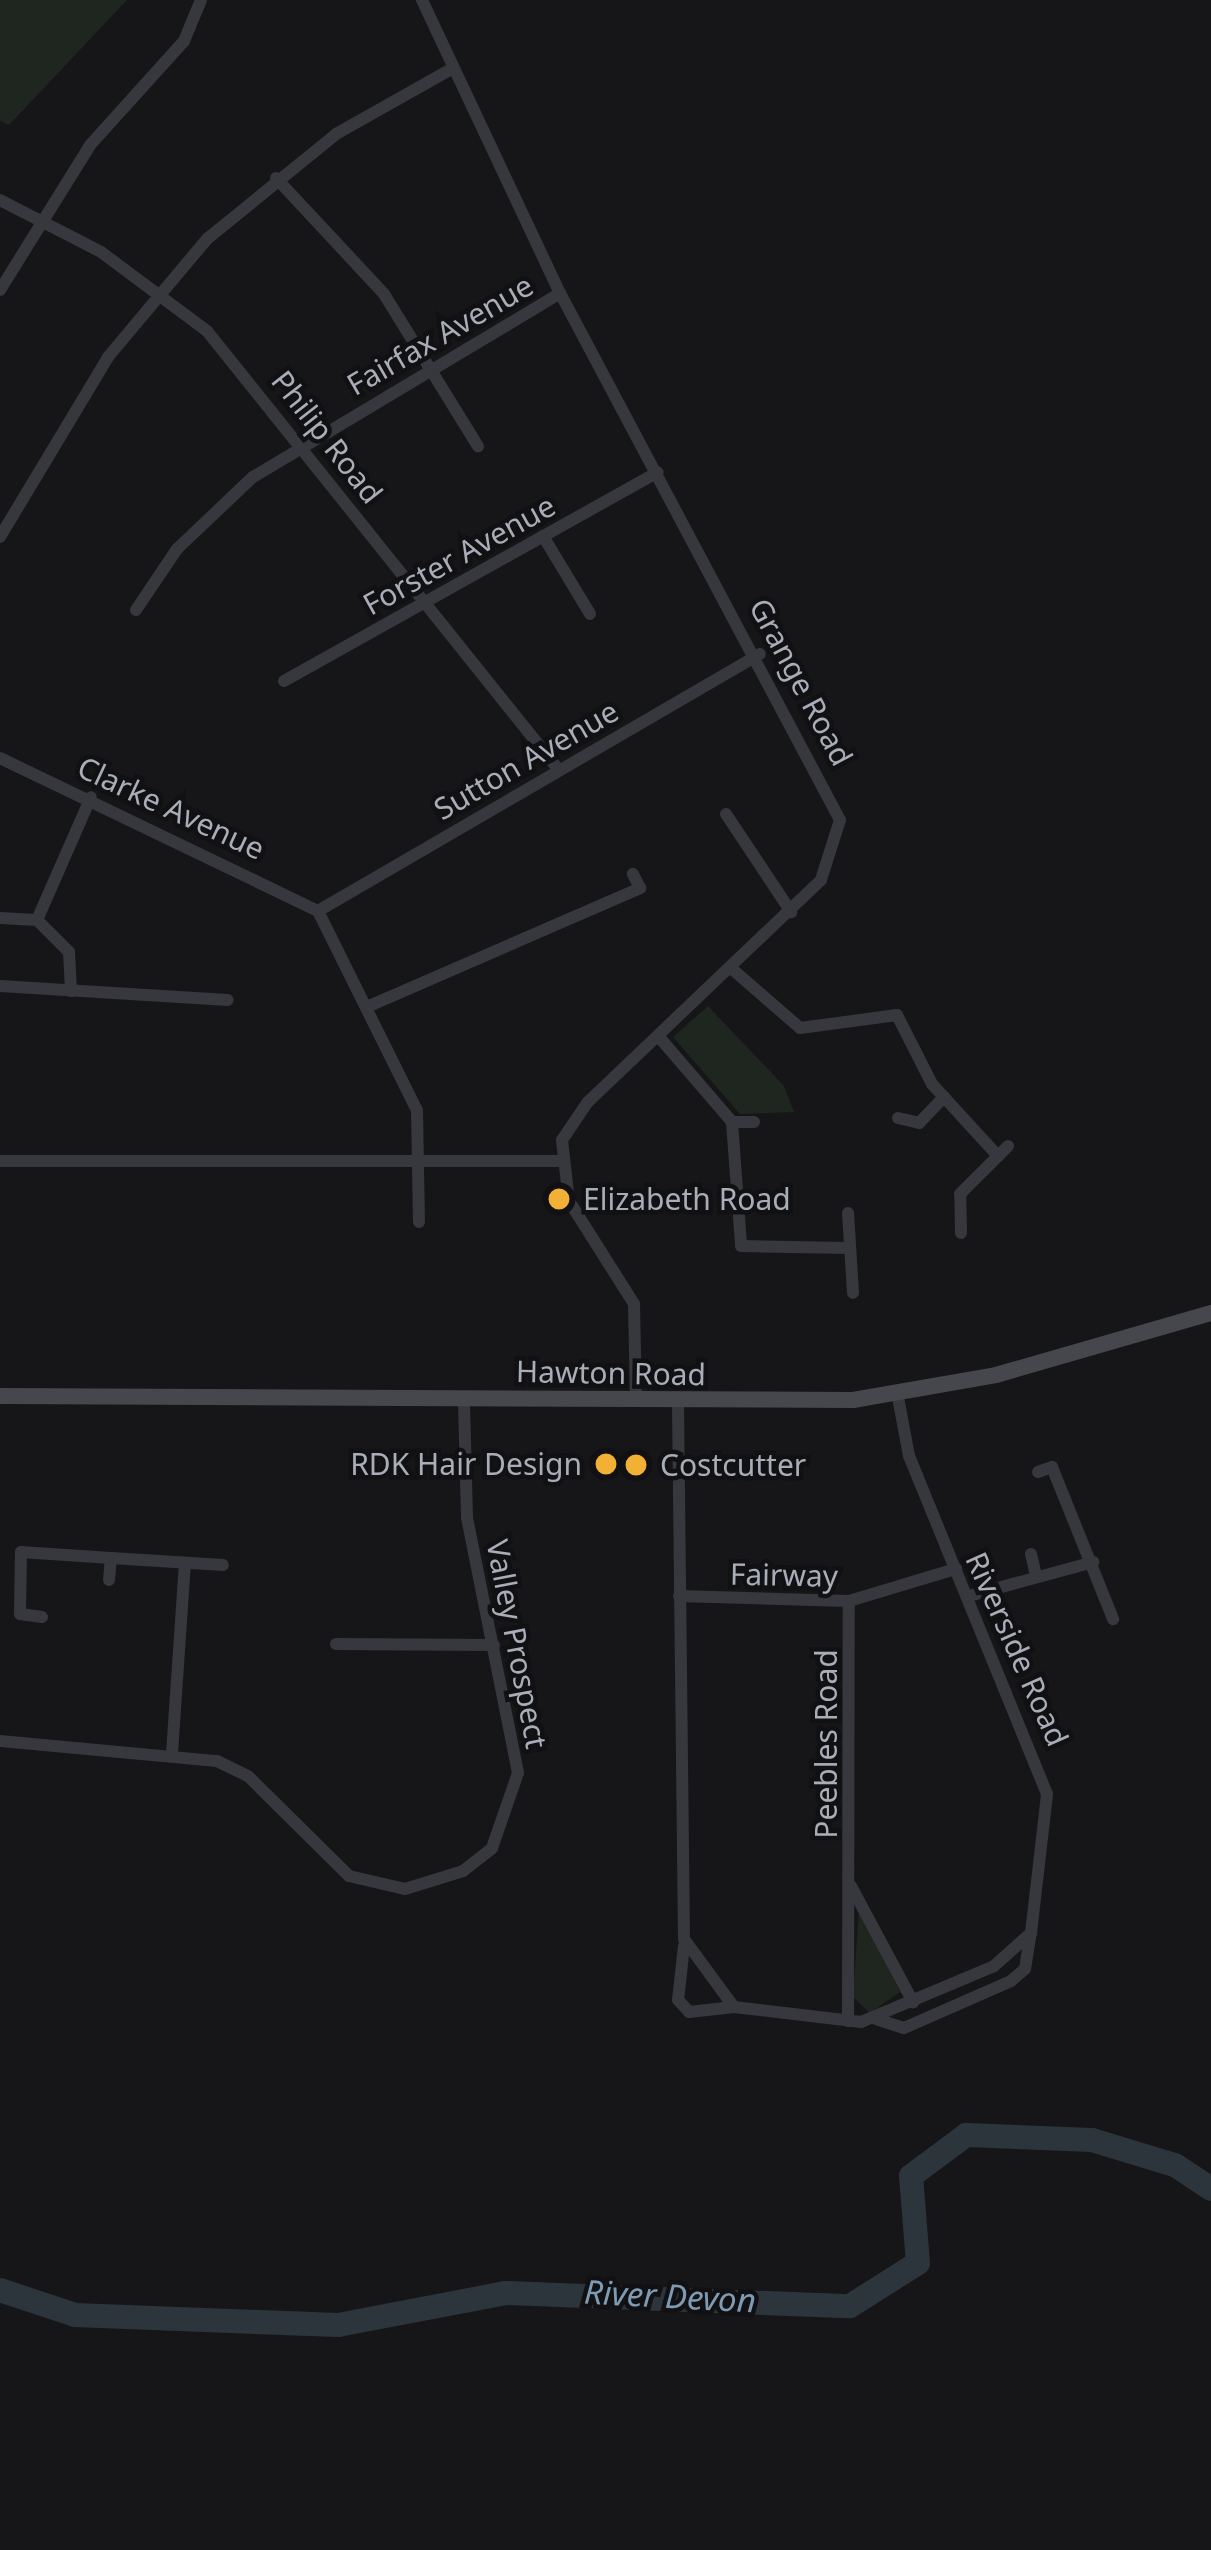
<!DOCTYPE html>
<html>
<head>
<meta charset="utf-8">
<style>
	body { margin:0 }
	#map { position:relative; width:1211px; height:2550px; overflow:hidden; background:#161618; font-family:"Noto Sans",sans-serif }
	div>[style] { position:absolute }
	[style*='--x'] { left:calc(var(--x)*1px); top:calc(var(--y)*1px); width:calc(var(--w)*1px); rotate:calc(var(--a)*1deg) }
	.green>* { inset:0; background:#1e261f }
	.river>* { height:24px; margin:-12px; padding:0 12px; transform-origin:12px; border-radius:12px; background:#2c353c }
	.street>* { height:12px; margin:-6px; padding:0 6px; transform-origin:6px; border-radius:6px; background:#37383d }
	.secondary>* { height:16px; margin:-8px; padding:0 8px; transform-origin:8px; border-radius:8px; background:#45474d }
	.dots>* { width:33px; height:33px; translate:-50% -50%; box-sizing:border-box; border:6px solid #111113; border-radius:50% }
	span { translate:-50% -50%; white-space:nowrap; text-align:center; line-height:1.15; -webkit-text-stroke:9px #111113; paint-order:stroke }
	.street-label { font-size:30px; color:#a8adb8 }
	.poi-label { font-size:30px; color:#a8adb8 }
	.left { translate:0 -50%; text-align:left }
	.right { translate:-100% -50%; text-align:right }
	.water-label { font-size:33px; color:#7f9bb3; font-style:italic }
</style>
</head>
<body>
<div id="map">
	<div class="green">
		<i style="clip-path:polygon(0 0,127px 0,9px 125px,0 121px)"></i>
		<i style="clip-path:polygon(708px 1006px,784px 1086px,794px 1112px,740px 1114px,673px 1037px)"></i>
		<i style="clip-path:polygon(859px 1909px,900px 1992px,870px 2013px,853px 1997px)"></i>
	</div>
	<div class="river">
		<i style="--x:0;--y:2290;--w:79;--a:18.4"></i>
		<i style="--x:75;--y:2315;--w:263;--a:2.2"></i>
		<i style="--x:338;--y:2325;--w:170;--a:-10.8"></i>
		<i style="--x:505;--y:2293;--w:345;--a:2.2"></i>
		<i style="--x:850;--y:2306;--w:80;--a:-32.3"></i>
		<i style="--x:918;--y:2263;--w:87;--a:-94.6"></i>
		<i style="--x:911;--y:2176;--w:69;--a:-36.7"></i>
		<i style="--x:966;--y:2135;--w:126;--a:2.3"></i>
		<i style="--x:1092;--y:2140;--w:87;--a:16.8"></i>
		<i style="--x:1175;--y:2165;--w:43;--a:33.7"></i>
	</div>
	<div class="street">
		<i style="--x:422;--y:0;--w:324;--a:64.8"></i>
		<i style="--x:560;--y:293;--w:597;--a:62.02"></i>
		<i style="--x:840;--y:820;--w:63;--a:107.6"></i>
		<i style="--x:821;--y:880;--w:323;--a:136.4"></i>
		<i style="--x:587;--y:1103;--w:45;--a:124"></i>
		<i style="--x:562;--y:1140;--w:61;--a:83.5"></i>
		<i style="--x:569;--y:1201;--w:122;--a:57.7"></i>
		<i style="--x:634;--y:1304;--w:95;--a:88.8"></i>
		<i style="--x:276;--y:178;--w:158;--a:47"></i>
		<i style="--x:384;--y:294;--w:179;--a:58.3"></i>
		<i style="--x:0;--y:200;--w:114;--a:27.2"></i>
		<i style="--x:101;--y:252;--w:132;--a:36.7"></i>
		<i style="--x:207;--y:331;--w:561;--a:51.29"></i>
		<i style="--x:0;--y:290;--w:172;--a:-58.1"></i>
		<i style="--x:91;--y:144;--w:139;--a:-47.9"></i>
		<i style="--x:184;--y:41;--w:44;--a:-67.5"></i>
		<i style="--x:543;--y:536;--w:91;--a:58.9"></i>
		<i style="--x:0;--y:537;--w:210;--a:-59"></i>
		<i style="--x:108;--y:357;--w:154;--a:-50"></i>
		<i style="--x:207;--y:239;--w:166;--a:-39.1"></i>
		<i style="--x:336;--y:134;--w:134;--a:-29.4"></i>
		<i style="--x:136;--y:610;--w:73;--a:-56.1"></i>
		<i style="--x:177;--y:549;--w:105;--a:-43.5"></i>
		<i style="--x:253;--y:477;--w:358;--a:-30.9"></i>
		<i style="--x:284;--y:681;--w:428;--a:-29.2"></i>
		<i style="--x:0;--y:758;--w:353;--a:25.7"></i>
		<i style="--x:318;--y:911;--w:222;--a:63.6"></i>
		<i style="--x:417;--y:1110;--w:112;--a:89"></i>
		<i style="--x:726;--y:814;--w:118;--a:56.4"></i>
		<i style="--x:318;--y:911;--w:511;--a:-30.18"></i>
		<i style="--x:0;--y:918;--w:37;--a:3"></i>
		<i style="--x:37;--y:920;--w:134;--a:-66.3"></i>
		<i style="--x:37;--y:920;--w:45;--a:45"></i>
		<i style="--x:69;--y:952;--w:39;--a:87"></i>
		<i style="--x:731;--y:968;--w:91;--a:41"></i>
		<i style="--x:800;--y:1028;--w:98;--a:-7.6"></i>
		<i style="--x:897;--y:1015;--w:77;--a:63.1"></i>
		<i style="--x:932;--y:1084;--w:98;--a:47.5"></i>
		<i style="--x:0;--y:986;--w:228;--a:3.5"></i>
		<i style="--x:369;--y:1006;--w:296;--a:-23.5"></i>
		<i style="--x:640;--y:888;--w:16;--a:-117"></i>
		<i style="--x:659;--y:1037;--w:112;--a:49.3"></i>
		<i style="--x:732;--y:1122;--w:124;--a:85.8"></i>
		<i style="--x:741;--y:1246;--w:109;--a:1.1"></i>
		<i style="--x:898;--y:1118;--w:22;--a:13"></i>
		<i style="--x:919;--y:1123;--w:36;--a:-46"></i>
		<i style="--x:732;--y:1122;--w:22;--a:0"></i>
		<i style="--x:0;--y:1161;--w:559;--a:0"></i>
		<i style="--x:848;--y:1213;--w:80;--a:86.4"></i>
		<i style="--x:961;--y:1233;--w:39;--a:-91"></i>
		<i style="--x:960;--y:1194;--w:68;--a:-45"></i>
		<i style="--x:678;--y:1403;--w:536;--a:89.36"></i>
		<i style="--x:684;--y:1939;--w:84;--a:53.7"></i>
		<i style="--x:734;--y:2007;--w:128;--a:6.7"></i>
		<i style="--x:861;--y:2022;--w:144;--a:-22.8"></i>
		<i style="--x:994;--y:1966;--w:50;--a:-41.7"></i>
		<i style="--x:1031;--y:1933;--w:140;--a:-83.4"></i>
		<i style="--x:1047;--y:1794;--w:365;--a:-112.2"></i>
		<i style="--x:909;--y:1456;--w:65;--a:-100.6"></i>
		<i style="--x:1038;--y:1472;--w:15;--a:-20"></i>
		<i style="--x:1052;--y:1467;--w:164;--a:68.1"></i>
		<i style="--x:1031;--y:1554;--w:22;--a:77"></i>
		<i style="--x:109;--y:1580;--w:22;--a:-85"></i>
		<i style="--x:111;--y:1558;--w:112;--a:3.6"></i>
		<i style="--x:679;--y:1596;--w:170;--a:1.7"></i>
		<i style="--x:849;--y:1601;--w:112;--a:-16.7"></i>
		<i style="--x:969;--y:1596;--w:129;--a:-15.3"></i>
		<i style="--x:42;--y:1617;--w:22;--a:-172"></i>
		<i style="--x:20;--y:1614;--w:62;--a:-89.1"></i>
		<i style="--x:21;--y:1552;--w:90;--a:3.8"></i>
		<i style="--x:336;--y:1644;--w:158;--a:0.4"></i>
		<i style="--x:0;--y:1741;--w:218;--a:5.3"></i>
		<i style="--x:217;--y:1761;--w:34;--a:26"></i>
		<i style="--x:248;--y:1776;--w:142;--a:44.7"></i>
		<i style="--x:349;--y:1876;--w:57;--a:13.1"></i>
		<i style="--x:405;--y:1889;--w:61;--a:-17.2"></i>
		<i style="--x:463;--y:1871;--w:37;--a:-38"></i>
		<i style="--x:492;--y:1848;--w:79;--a:-70.9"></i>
		<i style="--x:518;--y:1773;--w:261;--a:-101.3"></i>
		<i style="--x:467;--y:1517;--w:118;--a:-91.5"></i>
		<i style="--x:172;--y:1753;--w:189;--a:-86.1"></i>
		<i style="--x:851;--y:1886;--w:132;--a:61.9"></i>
		<i style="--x:684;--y:1946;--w:54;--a:96.3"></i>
		<i style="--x:678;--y:2000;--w:16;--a:47"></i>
		<i style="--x:689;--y:2012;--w:45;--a:-6.3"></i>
		<i style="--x:876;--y:2019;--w:29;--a:18"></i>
		<i style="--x:904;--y:2028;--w:117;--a:-23.7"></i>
		<i style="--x:1011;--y:1981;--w:18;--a:-41"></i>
		<i style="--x:1025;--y:1969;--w:36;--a:-81"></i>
		<i style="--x:848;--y:2021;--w:420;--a:-89.9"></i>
	</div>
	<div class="secondary">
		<i style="--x:0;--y:1396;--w:853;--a:0.27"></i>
		<i style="--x:853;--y:1400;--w:145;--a:-9.9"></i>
		<i style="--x:996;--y:1375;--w:224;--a:-16.1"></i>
	</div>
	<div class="dots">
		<i style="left:559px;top:1199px;background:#f2b134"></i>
		<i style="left:606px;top:1464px;background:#f2b134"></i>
		<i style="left:636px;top:1465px;background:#f2b134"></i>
	</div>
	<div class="street-label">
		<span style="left:440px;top:335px;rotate:-30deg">Fairfax Avenue</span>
		<span style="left:327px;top:437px;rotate:52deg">Philip Road</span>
		<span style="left:459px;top:555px;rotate:-29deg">Forster Avenue</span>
		<span style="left:801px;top:682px;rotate:62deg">Grange Road</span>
		<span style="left:526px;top:760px;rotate:-30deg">Sutton Avenue</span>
		<span style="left:171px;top:808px;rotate:25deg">Clarke Avenue</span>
		<span style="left:611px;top:1373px;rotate:1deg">Hawton Road</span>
		<span style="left:784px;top:1575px;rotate:1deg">Fairway</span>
		<span style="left:517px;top:1644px;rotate:79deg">Valley Prospect</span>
		<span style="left:1017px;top:1649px;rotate:66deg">Riverside Road</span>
		<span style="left:826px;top:1744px;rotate:-90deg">Peebles Road</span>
	</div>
	<div class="poi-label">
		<span class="left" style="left:583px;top:1199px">Elizabeth Road</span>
		<span class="right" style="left:582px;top:1464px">RDK Hair Design</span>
		<span class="left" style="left:660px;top:1465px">Costcutter</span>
	</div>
	<div class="water-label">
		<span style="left:670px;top:2296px;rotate:3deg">River Devon</span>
	</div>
</div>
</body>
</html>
